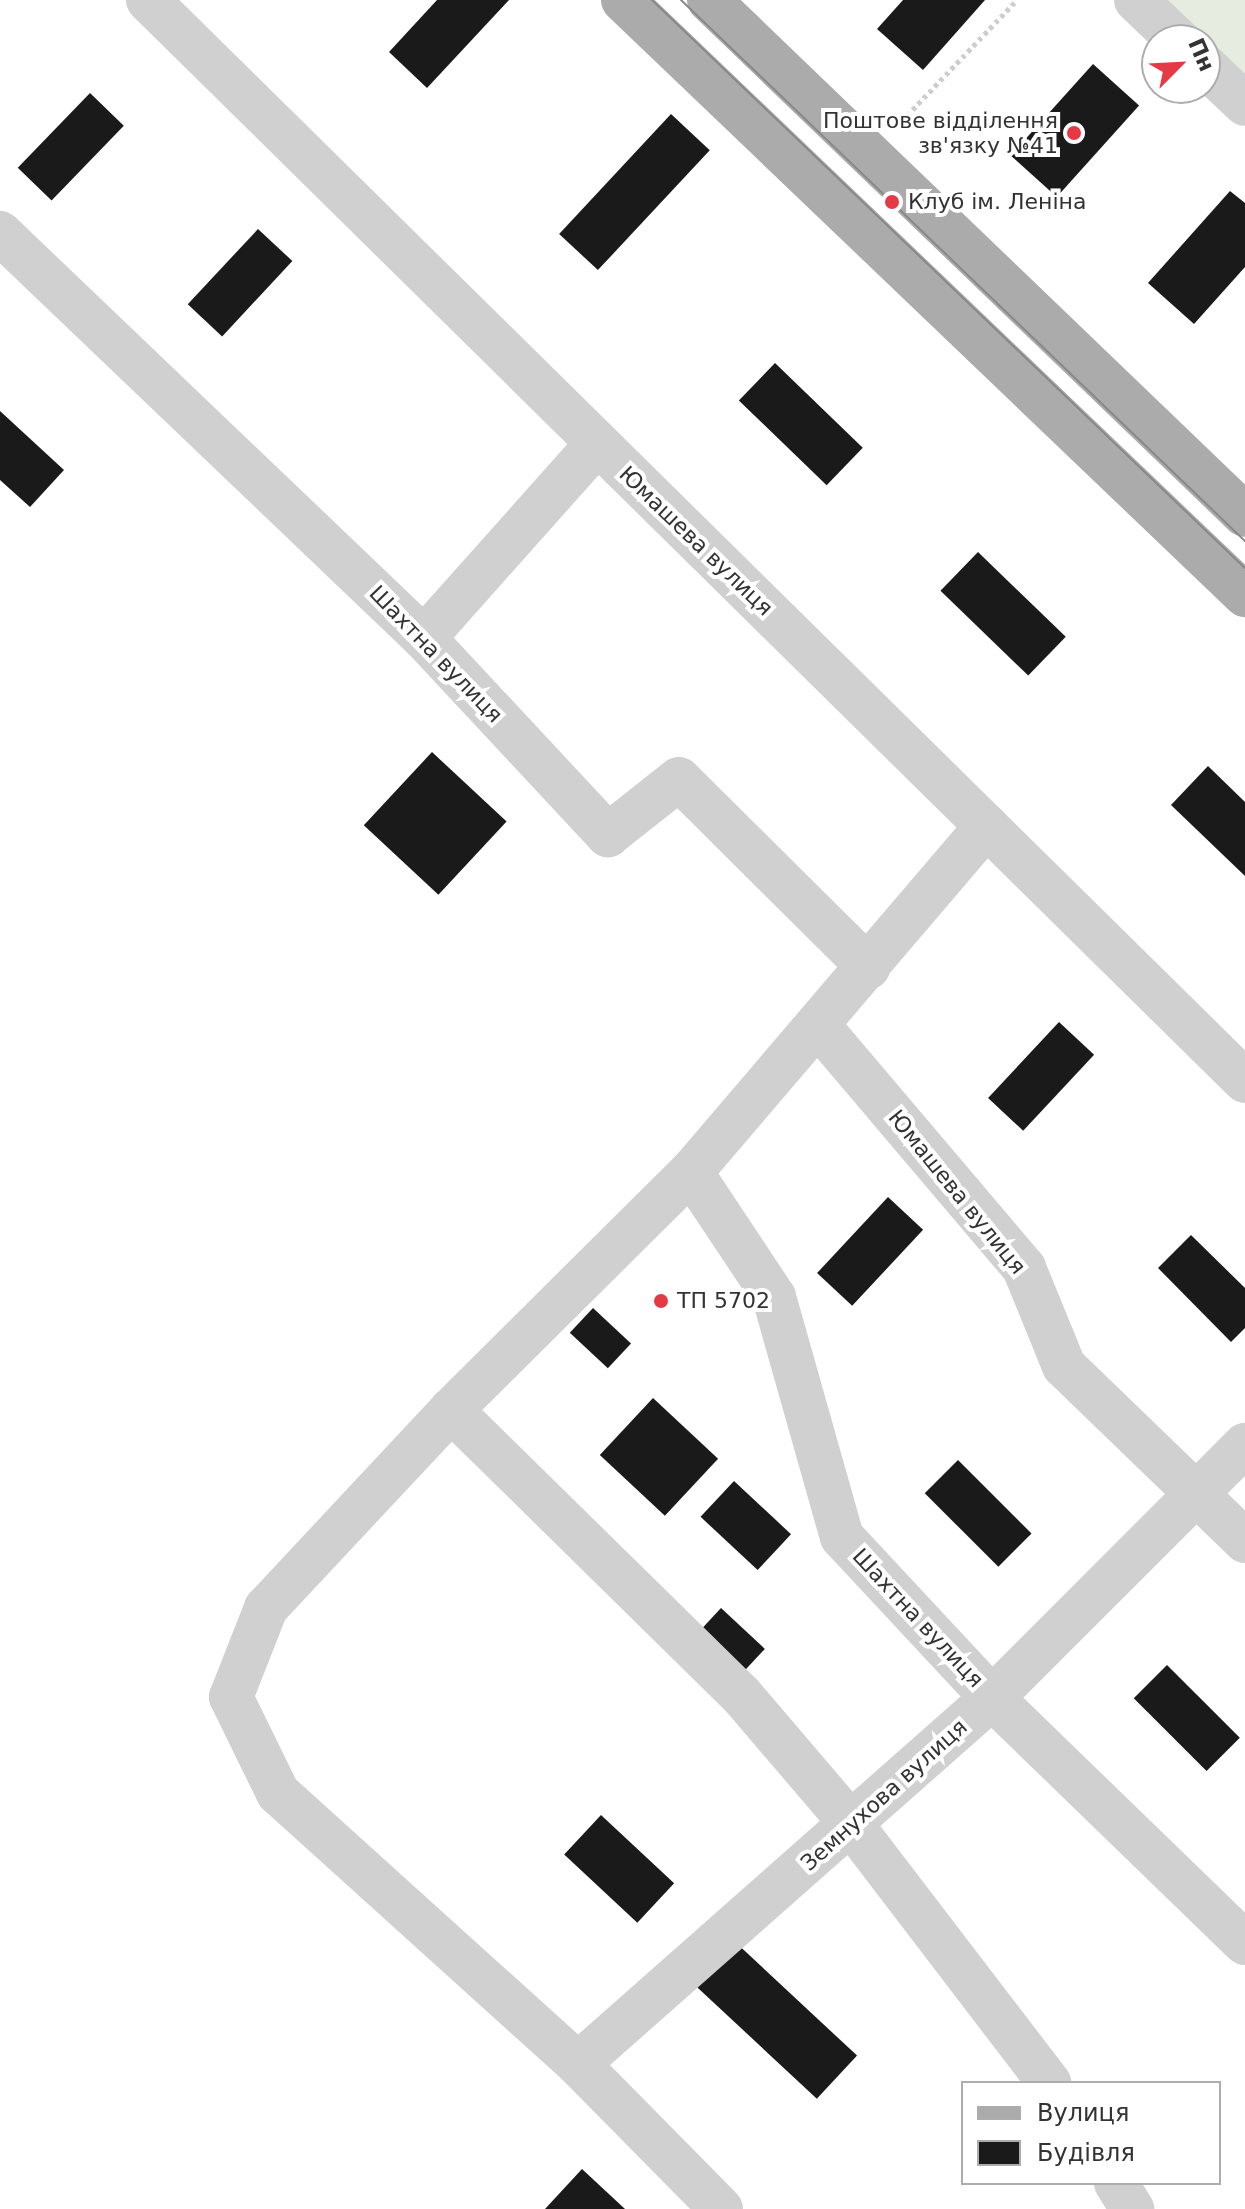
<!DOCTYPE html>
<html>
<head>
<meta charset="utf-8">
<style>
	body { margin:0 }
	#map { position:relative; width:1245px; height:2209px; overflow:hidden; background:#fff; font-family:"DejaVu Sans",sans-serif }
	div>[style] { position:absolute }
	[style*='--x'] { left:calc(var(--x)*1px); top:calc(var(--y)*1px); width:calc(var(--w)*1px); rotate:calc(var(--a)*1deg) }
	.green>* { inset:0; background:#e6ecdf }
	.building>* { inset:0; background:#1a1a1a; transform-origin:0 0 }
	.path>* { height:5px; margin-top:-2.5px; transform-origin:0; background:repeating-linear-gradient(90deg,#cdcdcd 0 4px,transparent 0 8px) }
	.minor>* { height:44px; margin:-22px; padding:0 22px; transform-origin:22px; border-radius:22px; background:#d0d0d0 }
	.major>* { height:44px; margin:-22px; padding:0 22px; transform-origin:22px; border-radius:22px; background:#ababab }
	.tram>* { height:2px; margin:-1px; padding:0 1px; transform-origin:1px; border-radius:1px; background:#888 }
	.dots>* { width:22px; height:22px; translate:-50% -50%; box-sizing:border-box; border:4px solid #fff; border-radius:50% }
	span { translate:-50% -50%; white-space:nowrap; text-align:center; line-height:1.15; -webkit-text-stroke:8px #fff; paint-order:stroke }
	.poi-label { font-size:22px; color:#333 }
	.right { translate:-100% -50%; text-align:right }
	.left { translate:0 -50%; text-align:left }
	.street-label { font-size:22px; color:#333 }
	.legend { position:absolute; left:961px; top:2081px; width:260px; height:104px; box-sizing:border-box; background:#fff; border:2px solid #adadad; margin:0; padding:10px 14px; list-style:none; font-size:24px; color:#333 }
	.legend li { display:flex; align-items:center; gap:16px; height:40px }
	.legend b { width:40px; border:2px solid #adadad }
	.north { position:absolute; left:1141px; top:24px; width:80px; height:80px; box-sizing:border-box; background:#fff; border:2px solid #adadad; border-radius:50%; rotate:66deg; font-size:22px; font-weight:700; line-height:32px; text-align:center; color:#333 }
	.north::after { content:''; display:block; margin:auto; width:28px; height:36px; background:#e63946; clip-path:polygon(50% 0,100% 100%,50% 72%,0 100%) }
</style>
</head>
<body>
<div id="map">
	<div class="green">
		<i style="clip-path:polygon(1165px 0,1245px 0,1245px 76px)"></i>
	</div>
	<div class="building">
		<i style="clip-path:polygon(437px 0,509px 0,427px 88px,389px 52px)"></i>
		<i style="clip-path:polygon(903px 0,985px 0,923px 70px,877px 29px)"></i>
		<i style="left:1093px;top:64px;width:62px;height:123px;rotate:42deg"></i>
		<i style="left:90px;top:93px;width:47px;height:104px;rotate:44deg"></i>
		<i style="left:671px;top:114px;width:53px;height:164px;rotate:43deg"></i>
		<i style="clip-path:polygon(1230px 191px,1245px 203px,1245px 267px,1194px 324px,1148px 283px)"></i>
		<i style="left:258px;top:229px;width:47px;height:103px;rotate:43deg"></i>
		<i style="left:775px;top:363px;width:122px;height:52px;rotate:44deg"></i>
		<i style="clip-path:polygon(0 411px,64px 470px,30px 507px,0 480px)"></i>
		<i style="left:978px;top:552px;width:122px;height:54px;rotate:44deg"></i>
		<i style="left:432px;top:752px;width:102px;height:100px;rotate:43deg"></i>
		<i style="clip-path:polygon(1208px 766px,1245px 802px,1245px 876px,1171px 805px)"></i>
		<i style="left:1059px;top:1022px;width:48px;height:104px;rotate:43deg"></i>
		<i style="left:888px;top:1197px;width:48px;height:104px;rotate:43deg"></i>
		<i style="clip-path:polygon(1191px 1235px,1245px 1288px,1245px 1328px,1231px 1342px,1158px 1268px)"></i>
		<i style="left:593px;top:1308px;width:52px;height:34px;rotate:43deg"></i>
		<i style="left:653px;top:1398px;width:89px;height:78px;rotate:43deg"></i>
		<i style="left:958px;top:1460px;width:104px;height:47px;rotate:45deg"></i>
		<i style="left:734px;top:1481px;width:78px;height:49px;rotate:43deg"></i>
		<i style="left:721px;top:1608px;width:60px;height:33px;rotate:43deg"></i>
		<i style="left:1167px;top:1665px;width:103px;height:47px;rotate:45deg"></i>
		<i style="left:601px;top:1815px;width:100px;height:54px;rotate:43deg"></i>
		<i style="left:732px;top:1939px;width:171px;height:59px;rotate:43deg"></i>
		<i style="clip-path:polygon(582px 2169px,625px 2209px,545px 2209px)"></i>
	</div>
	<div class="path">
		<i style="--x:896;--y:127;--w:175;--a:-46.4"></i>
	</div>
	<div class="minor">
		<i style="--x:148;--y:0;--w:1540;--a:44.58"></i>
		<i style="--x:1136;--y:0;--w:58;--a:43.6"></i>
		<i style="--x:1205;--y:66;--w:55;--a:43.5"></i>
		<i style="--x:0;--y:233;--w:586;--a:43.69"></i>
		<i style="--x:424;--y:638;--w:270;--a:47"></i>
		<i style="--x:608;--y:835;--w:90;--a:-38.3"></i>
		<i style="--x:679;--y:779;--w:267;--a:44.8"></i>
		<i style="--x:424;--y:638;--w:260;--a:-48.3"></i>
		<i style="--x:818;--y:1025;--w:319;--a:49.7"></i>
		<i style="--x:1024;--y:1268;--w:106;--a:67.8"></i>
		<i style="--x:1064;--y:1366;--w:252;--a:44"></i>
		<i style="--x:691;--y:1172;--w:150;--a:56.4"></i>
		<i style="--x:774;--y:1297;--w:249;--a:74.2"></i>
		<i style="--x:842;--y:1537;--w:220;--a:47"></i>
		<i style="--x:992;--y:1698;--w:352;--a:44.1"></i>
		<i style="--x:451;--y:1410;--w:408;--a:44.5"></i>
		<i style="--x:742;--y:1696;--w:170;--a:49.5"></i>
		<i style="--x:852;--y:1825;--w:325;--a:52.6"></i>
		<i style="--x:578;--y:2064;--w:553;--a:-41.48"></i>
		<i style="--x:992;--y:1698;--w:358;--a:-45"></i>
		<i style="--x:1116;--y:2183;--w:31;--a:58"></i>
		<i style="--x:721;--y:2209;--w:204;--a:-134.6"></i>
		<i style="--x:578;--y:2064;--w:404;--a:-137.9"></i>
		<i style="--x:278;--y:1793;--w:107;--a:-116.1"></i>
		<i style="--x:231;--y:1697;--w:96;--a:-68.5"></i>
		<i style="--x:266;--y:1608;--w:271;--a:-46.9"></i>
		<i style="--x:451;--y:1410;--w:338;--a:-44.8"></i>
		<i style="--x:691;--y:1172;--w:455;--a:-49.5"></i>
	</div>
	<div class="major">
		<i style="--x:623;--y:0;--w:861;--a:43.73"></i>
		<i style="--x:709;--y:0;--w:743;--a:43.86"></i>
	</div>
	<div class="tram">
		<i style="--x:652;--y:0;--w:821;--a:43.77"></i>
		<i style="--x:681;--y:0;--w:782;--a:43.81"></i>
	</div>
	<div class="dots">
		<i style="left:1074px;top:133px;background:#e63946"></i>
		<i style="left:892px;top:202px;background:#e63946"></i>
		<i style="left:661px;top:1301px;background:#e63946"></i>
	</div>
	<div class="poi-label">
		<span class="right" style="left:1058px;top:133px">Поштове відділення<br>зв'язку №41</span>
		<span class="left" style="left:908px;top:202px">Клуб ім. Леніна</span>
		<span class="left" style="left:677px;top:1301px">ТП 5702</span>
	</div>
	<div class="street-label">
		<span style="left:696px;top:541px;rotate:44deg">Юмашева вулиця</span>
		<span style="left:436px;top:654px;rotate:46deg">Шахтна вулиця</span>
		<span style="left:957px;top:1192px;rotate:51deg">Юмашева вулиця</span>
		<span style="left:918px;top:1618px;rotate:47deg">Шахтна вулиця</span>
		<span style="left:884px;top:1795px;rotate:-42deg">Земнухова вулиця</span>
	</div>
	<ul class="legend">
	<li><b style="height:10px;background:#ababab"></b>Вулиця</li>
	<li><b style="height:22px;background:#1a1a1a"></b>Будівля</li>
	</ul>
	<div class="north">Пн</div>
</div>
</body>
</html>
